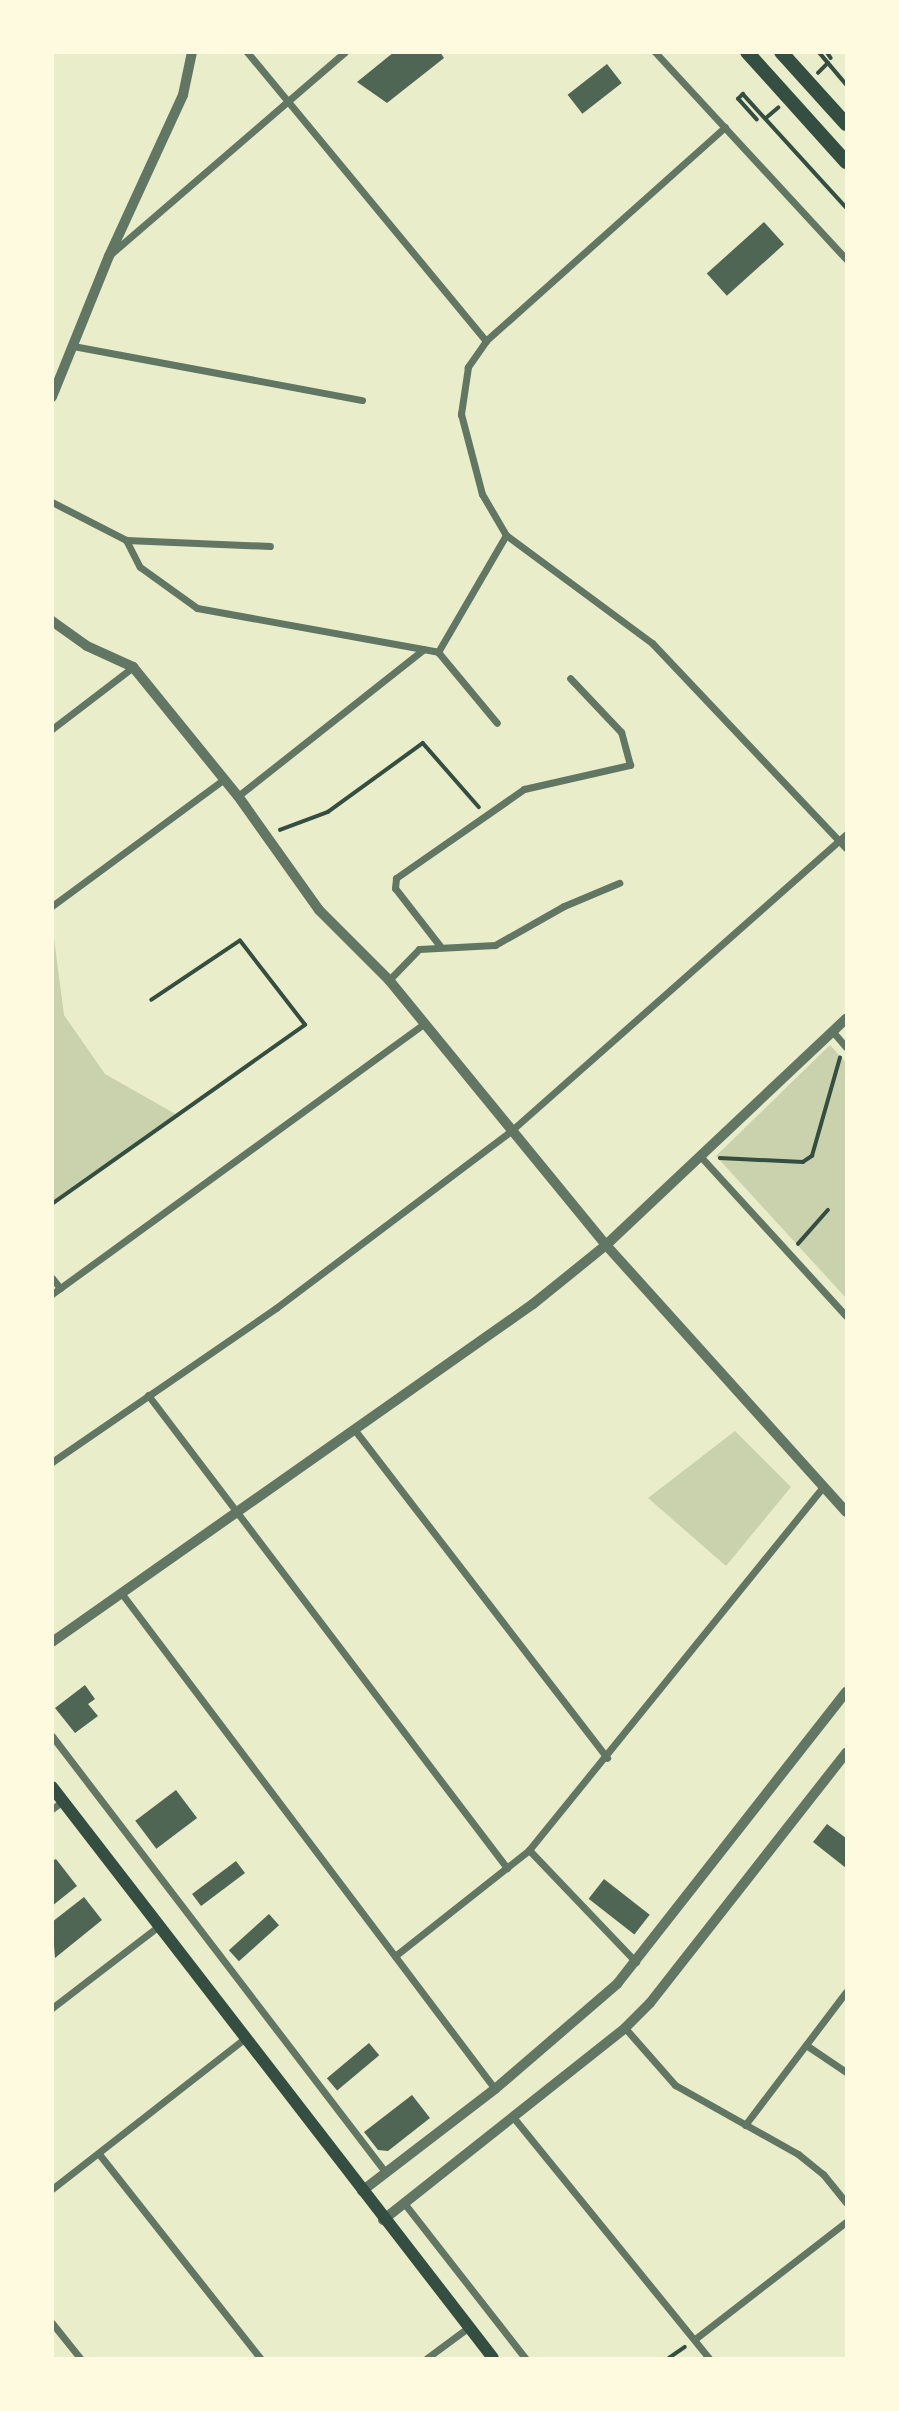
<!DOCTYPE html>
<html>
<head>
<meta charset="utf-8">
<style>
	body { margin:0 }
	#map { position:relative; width:899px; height:2411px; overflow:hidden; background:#e9edc9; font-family:Karla,sans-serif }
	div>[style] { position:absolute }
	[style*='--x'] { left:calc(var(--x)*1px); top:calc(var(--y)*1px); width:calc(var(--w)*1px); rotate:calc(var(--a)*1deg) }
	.green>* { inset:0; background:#cad2ad }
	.building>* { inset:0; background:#4f6655; transform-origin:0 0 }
	.path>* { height:3.5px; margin:-1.75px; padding:0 1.75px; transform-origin:1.75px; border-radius:1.75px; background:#344e41 }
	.minor>* { height:7px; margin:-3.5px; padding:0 3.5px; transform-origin:3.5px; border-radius:3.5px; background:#617663 }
	.tertiary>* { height:10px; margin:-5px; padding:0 5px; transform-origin:5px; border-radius:5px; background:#617663 }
	.secondary>* { height:12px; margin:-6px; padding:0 6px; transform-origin:6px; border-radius:6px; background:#344e41 }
	.trunk>* { height:14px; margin:-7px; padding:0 7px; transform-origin:7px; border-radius:7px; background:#344e41 }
	span { translate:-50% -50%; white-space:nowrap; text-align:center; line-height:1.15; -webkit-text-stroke:6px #fefae0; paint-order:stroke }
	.frame { position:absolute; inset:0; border:54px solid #fefae0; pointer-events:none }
</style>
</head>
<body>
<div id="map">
	<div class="green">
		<i style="clip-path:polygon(52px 923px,64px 1015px,105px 1074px,179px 1116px,52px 1203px)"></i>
		<i style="clip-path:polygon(830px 1045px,846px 1063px,846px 1298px,716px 1156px)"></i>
		<i style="clip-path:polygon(735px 1431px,791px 1487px,726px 1566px,648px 1498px)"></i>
	</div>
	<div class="building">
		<i style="clip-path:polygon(394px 52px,440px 52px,444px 58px,387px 103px,357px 82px)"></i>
		<i style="left:607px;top:64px;width:24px;height:50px;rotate:52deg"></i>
		<i style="left:764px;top:222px;width:30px;height:77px;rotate:48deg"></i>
		<i style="clip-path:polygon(85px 1685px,95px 1699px,88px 1704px,98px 1716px,75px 1733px,55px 1708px)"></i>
		<i style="left:176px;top:1790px;width:35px;height:51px;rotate:53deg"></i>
		<i style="clip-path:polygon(827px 1824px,846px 1838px,846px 1868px,813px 1842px)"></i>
		<i style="clip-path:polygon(56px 1859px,77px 1886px,52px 1906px,52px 1861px)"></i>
		<i style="left:236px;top:1861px;width:15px;height:55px;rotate:53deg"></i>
		<i style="left:604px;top:1879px;width:58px;height:25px;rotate:38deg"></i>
		<i style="clip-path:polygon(84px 1897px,102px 1920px,55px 1958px,52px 1922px)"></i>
		<i style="left:269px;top:1914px;width:15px;height:54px;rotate:48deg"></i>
		<i style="left:369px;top:2043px;width:16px;height:55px;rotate:50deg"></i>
		<i style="clip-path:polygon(412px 2095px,430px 2118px,388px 2151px,378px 2150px,364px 2132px)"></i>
	</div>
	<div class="path">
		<i style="--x:819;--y:52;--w:42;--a:49.8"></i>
		<i style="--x:827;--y:52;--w:7;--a:56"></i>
		<i style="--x:818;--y:73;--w:14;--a:-45"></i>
		<i style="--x:766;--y:118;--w:16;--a:-40"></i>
		<i style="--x:757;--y:120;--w:28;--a:-132"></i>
		<i style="--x:738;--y:99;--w:7;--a:-45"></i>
		<i style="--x:743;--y:94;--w:153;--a:47.7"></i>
		<i style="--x:280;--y:830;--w:51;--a:-20.6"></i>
		<i style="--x:328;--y:812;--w:117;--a:-36"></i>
		<i style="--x:423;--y:743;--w:85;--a:48.8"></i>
		<i style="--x:720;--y:1158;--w:83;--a:2.8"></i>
		<i style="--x:803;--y:1162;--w:11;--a:-34"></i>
		<i style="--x:812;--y:1156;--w:102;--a:-74.1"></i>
		<i style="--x:52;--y:1204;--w:310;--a:-35.3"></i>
		<i style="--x:305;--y:1025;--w:106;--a:-127.7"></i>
		<i style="--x:240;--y:941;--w:106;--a:146.2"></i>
		<i style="--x:798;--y:1244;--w:45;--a:-48.6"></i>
		<i style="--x:669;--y:2358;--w:19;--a:-35"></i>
	</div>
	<div class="minor">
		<i style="--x:247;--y:52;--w:375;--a:50.4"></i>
		<i style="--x:655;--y:52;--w:282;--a:47.3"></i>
		<i style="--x:725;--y:127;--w:321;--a:138.2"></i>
		<i style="--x:486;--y:341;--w:32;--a:125"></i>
		<i style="--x:468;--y:367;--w:48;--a:98.5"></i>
		<i style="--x:461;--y:414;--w:83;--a:75.3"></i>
		<i style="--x:482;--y:494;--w:48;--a:59.7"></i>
		<i style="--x:506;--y:535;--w:182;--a:36.5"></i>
		<i style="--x:652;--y:643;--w:282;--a:46.6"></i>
		<i style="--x:112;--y:253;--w:308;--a:-40.8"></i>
		<i style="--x:73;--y:346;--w:294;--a:10.6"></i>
		<i style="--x:52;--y:502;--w:83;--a:27.2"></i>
		<i style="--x:126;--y:540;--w:144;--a:2.4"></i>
		<i style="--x:126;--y:540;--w:30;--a:63"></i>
		<i style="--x:140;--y:567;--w:70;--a:35.7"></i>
		<i style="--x:197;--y:608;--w:245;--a:10.3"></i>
		<i style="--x:438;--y:652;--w:135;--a:-59.8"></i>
		<i style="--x:438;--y:652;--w:92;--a:50.3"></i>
		<i style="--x:52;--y:729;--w:102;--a:-37.4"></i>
		<i style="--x:238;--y:796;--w:237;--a:-38.3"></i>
		<i style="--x:52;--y:906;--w:214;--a:-36.4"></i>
		<i style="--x:440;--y:946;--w:73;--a:-127.8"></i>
		<i style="--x:395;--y:888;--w:10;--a:-84"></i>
		<i style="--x:396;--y:878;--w:156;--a:-34.8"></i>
		<i style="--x:524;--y:789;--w:109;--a:-12.8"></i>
		<i style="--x:630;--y:765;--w:34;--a:-105"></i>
		<i style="--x:621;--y:732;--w:74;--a:-133.4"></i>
		<i style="--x:389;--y:980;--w:43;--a:-45.9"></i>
		<i style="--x:419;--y:949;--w:76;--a:-3"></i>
		<i style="--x:495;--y:945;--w:79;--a:-29.5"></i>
		<i style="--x:564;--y:906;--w:60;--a:-22.7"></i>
		<i style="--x:833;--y:1032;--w:20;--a:49"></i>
		<i style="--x:701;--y:1157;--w:215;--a:47.6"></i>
		<i style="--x:52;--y:1278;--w:13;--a:51"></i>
		<i style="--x:52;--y:1294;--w:461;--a:-36"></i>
		<i style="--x:148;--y:1395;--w:594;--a:52.8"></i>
		<i style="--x:357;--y:1433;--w:410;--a:52.4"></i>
		<i style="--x:52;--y:1462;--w:272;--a:-34.5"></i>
		<i style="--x:276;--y:1308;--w:296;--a:-37"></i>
		<i style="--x:512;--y:1130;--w:446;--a:-41.5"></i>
		<i style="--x:122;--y:1594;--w:620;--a:53"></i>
		<i style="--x:52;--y:1736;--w:550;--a:52.61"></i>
		<i style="--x:52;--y:1809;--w:14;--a:-36"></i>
		<i style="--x:529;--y:1850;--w:155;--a:46.3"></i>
		<i style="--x:395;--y:1956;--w:171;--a:-38.3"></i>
		<i style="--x:529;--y:1850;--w:467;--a:-51"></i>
		<i style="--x:52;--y:2008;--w:135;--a:-37.5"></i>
		<i style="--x:625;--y:2028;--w:76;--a:48.7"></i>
		<i style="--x:675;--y:2085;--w:141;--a:29.3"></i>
		<i style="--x:798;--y:2154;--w:32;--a:39"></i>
		<i style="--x:823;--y:2174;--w:36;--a:51"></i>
		<i style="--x:806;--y:2045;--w:48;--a:34"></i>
		<i style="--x:513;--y:2117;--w:311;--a:50.9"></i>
		<i style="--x:745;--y:2125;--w:167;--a:-52.8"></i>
		<i style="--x:99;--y:2154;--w:260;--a:51.7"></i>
		<i style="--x:52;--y:2189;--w:244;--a:-38"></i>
		<i style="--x:404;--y:2203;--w:197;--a:52"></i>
		<i style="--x:52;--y:2323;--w:45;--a:51.3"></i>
		<i style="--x:695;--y:2339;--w:191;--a:-37.8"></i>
		<i style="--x:427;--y:2358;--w:52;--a:-36.4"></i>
	</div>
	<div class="tertiary">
		<i style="--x:52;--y:397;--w:152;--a:-68"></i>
		<i style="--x:109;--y:256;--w:177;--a:-65.3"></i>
		<i style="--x:183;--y:95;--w:44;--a:-78.2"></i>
		<i style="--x:52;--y:621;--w:43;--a:35.5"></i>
		<i style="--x:87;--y:646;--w:51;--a:24.5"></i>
		<i style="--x:133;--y:667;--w:166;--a:50.9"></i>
		<i style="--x:238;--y:796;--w:140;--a:54.6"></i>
		<i style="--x:319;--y:910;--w:99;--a:45"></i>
		<i style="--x:389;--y:980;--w:343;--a:50.7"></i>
		<i style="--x:606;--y:1245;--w:359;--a:48"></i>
		<i style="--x:52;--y:1642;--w:588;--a:-35.1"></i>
		<i style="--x:533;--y:1304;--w:94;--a:-38.9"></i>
		<i style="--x:606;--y:1245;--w:330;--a:-43.3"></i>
		<i style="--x:362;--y:2191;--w:168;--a:-37.5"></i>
		<i style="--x:495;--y:2089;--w:161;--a:-40.7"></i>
		<i style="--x:617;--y:1984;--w:371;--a:-51.9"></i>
		<i style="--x:383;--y:2220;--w:309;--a:-38.4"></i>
		<i style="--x:625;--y:2028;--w:35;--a:-45"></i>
		<i style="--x:650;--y:2003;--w:318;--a:-51.9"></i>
	</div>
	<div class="secondary">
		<i style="--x:52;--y:1787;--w:721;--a:52.32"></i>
	</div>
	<div class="trunk">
		<i style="--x:747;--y:52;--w:148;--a:48"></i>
		<i style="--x:781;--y:52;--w:97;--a:47.9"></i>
	</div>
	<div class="frame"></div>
</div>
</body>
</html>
